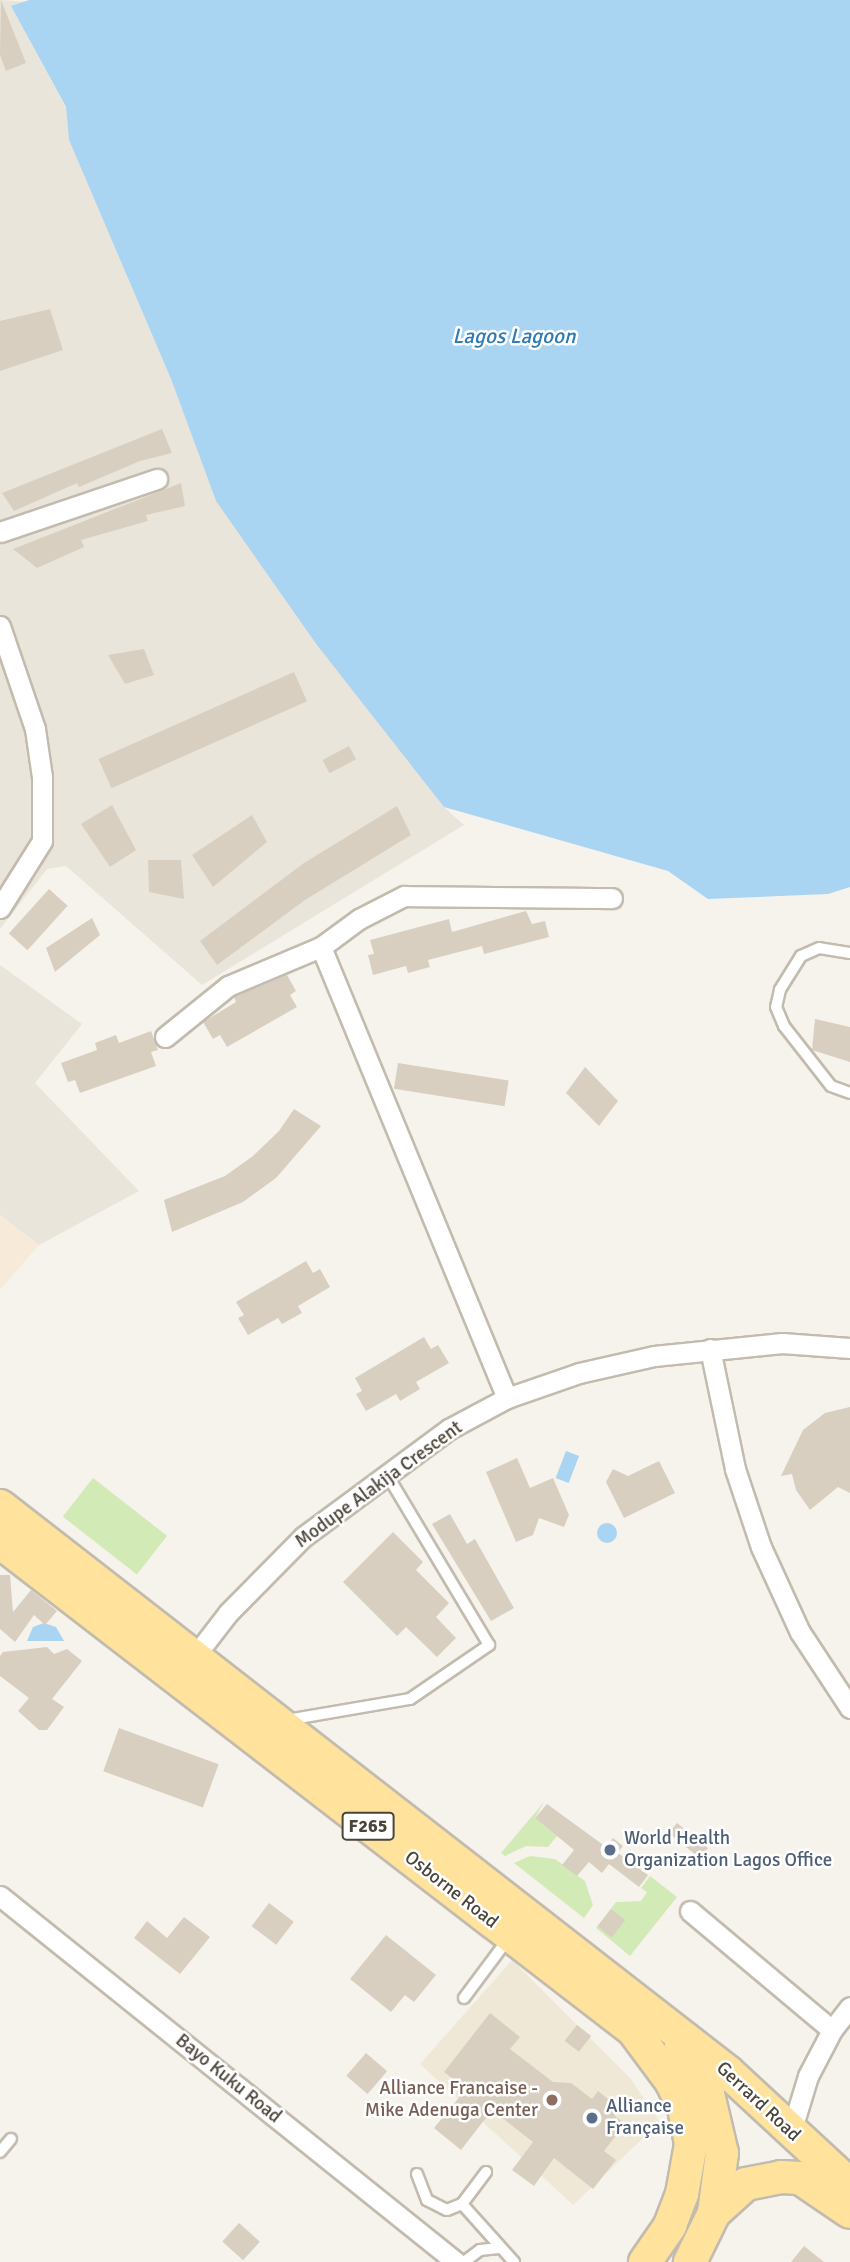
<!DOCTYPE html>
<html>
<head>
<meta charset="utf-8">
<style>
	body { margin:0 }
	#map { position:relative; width:850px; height:2262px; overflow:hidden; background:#f6f3ec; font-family:Signika,sans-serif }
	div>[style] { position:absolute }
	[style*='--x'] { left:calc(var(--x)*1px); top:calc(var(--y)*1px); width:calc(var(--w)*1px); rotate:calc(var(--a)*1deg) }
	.residential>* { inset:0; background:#eae5da }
	.commercial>* { inset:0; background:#f7ead8 }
	.education>* { inset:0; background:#efe8d6 }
	.green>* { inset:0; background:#d2eab5; transform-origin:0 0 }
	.water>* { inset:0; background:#a9d4f2; transform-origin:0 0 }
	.round { border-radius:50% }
	.building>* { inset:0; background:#d8cfc1; transform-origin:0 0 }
	.roads { filter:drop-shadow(2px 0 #c2bbae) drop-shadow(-2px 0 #c2bbae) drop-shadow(0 2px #c2bbae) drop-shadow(0 -2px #c2bbae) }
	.lane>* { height:10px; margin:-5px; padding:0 5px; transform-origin:5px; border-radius:5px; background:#fff }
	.street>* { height:19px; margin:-9.5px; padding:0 9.5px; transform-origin:9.5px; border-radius:9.5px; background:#fff }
	.primary>* { height:32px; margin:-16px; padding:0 16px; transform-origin:16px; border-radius:16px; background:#ffe39c }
	.dots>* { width:19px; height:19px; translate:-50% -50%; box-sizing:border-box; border:4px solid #fff; border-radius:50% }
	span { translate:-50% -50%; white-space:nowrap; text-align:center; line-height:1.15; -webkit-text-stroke:5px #fff; paint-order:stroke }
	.shield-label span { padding:2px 5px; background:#fff; border:2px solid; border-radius:5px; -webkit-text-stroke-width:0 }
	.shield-label { font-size:18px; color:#4b4439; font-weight:700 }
	.street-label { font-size:19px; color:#4b4439 }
	.service-label { font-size:19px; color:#4e5e75 }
	.left { translate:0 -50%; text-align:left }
	.education-label { font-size:19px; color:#785e54 }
	.right { translate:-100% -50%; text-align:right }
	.water-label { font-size:21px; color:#2e7ab2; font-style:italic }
</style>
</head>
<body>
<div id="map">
	<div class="residential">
		<i style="clip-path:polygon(0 0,30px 2px,11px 6px,66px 108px,69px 140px,171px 379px,216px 501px,444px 807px,464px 825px,202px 985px,66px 866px,47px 869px,0 929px)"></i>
		<i style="clip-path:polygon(0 965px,82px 1024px,35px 1083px,139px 1191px,39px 1245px,0 1215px)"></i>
	</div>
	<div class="commercial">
		<i style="clip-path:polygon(0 1215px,39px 1245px,0 1290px)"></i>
	</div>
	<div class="education">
		<i style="clip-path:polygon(512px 1960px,630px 2078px,660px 2122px,573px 2205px,420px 2064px)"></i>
	</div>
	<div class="green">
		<i style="left:93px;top:1478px;width:94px;height:49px;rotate:38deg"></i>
		<i style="clip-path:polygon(544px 1802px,535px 1818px,557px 1836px,548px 1847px,526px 1846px,505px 1856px,501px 1853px)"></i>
		<i style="clip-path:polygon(530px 1856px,555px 1859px,585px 1881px,593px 1905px,584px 1918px,514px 1863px)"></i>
		<i style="clip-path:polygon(650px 1876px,677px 1897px,630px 1956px,596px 1928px,616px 1902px,641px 1901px,647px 1892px,641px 1888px)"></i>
	</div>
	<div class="water">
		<i style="clip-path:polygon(29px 0,850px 0,850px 887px,828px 894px,708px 899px,668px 871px,444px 807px,317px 645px,216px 501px,171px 379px,69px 140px,66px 107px,11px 6px)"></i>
		<i style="left:566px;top:1451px;width:14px;height:29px;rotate:21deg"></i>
		<i class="round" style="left:597px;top:1523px;width:20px;height:20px"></i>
		<i style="clip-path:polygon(44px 1623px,56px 1627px,64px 1641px,27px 1641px,33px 1627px)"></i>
	</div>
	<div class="building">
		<i style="clip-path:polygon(1px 0,26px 63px,6px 71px,0 55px)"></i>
		<i style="clip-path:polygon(50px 309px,63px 350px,0 371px,0 321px)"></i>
		<i style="clip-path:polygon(162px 429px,172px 453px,140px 461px,79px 487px,77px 483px,14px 511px,2px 493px)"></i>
		<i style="clip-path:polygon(181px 483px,185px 506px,146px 515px,148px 521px,81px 540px,84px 547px,37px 568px,13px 549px)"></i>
		<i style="clip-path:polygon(144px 649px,154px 675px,125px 684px,108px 655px)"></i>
		<i style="left:294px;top:672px;width:32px;height:214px;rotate:66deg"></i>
		<i style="left:349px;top:746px;width:15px;height:30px;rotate:62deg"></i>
		<i style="clip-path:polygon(112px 805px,136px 850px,110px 867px,81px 824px)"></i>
		<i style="clip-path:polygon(397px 806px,411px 835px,305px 900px,217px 965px,200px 941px,304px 863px)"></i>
		<i style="clip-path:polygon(252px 815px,267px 842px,213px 887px,192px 855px)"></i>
		<i style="clip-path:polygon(148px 860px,181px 860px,184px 899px,149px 892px)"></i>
		<i style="left:49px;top:889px;width:25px;height:60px;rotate:42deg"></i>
		<i style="clip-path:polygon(526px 911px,532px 924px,545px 921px,549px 937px,484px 954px,482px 946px,428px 960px,430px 967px,408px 973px,406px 966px,373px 975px,368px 955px,374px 954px,370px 940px,449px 919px,452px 932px)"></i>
		<i style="clip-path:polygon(92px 918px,100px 935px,55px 972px,46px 948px)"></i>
		<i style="clip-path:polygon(287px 975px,296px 991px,290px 995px,297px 1007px,227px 1047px,220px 1035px,213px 1039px,203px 1022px,236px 1002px,234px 997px)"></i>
		<i style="clip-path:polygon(815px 1019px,850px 1027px,850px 1062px,812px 1050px)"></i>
		<i style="clip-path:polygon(151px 1031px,158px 1050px,151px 1052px,156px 1066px,80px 1093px,75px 1080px,68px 1082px,61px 1063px,97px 1050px,95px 1043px,116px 1035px,119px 1043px)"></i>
		<i style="left:398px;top:1063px;width:112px;height:26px;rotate:9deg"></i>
		<i style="clip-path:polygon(585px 1067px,618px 1101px,599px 1126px,566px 1093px)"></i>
		<i style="clip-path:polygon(294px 1109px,321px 1126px,276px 1178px,243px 1202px,172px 1232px,164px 1200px,225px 1176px,253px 1156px,279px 1131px)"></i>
		<i style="clip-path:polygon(306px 1261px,313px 1273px,320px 1269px,330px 1287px,298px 1306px,302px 1313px,282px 1324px,278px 1318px,248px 1335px,238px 1318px,244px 1315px,236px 1302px)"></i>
		<i style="clip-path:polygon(424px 1337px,431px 1349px,438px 1345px,449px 1363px,416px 1382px,420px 1389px,400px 1401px,396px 1394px,366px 1411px,356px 1394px,362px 1391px,355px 1378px)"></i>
		<i style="clip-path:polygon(850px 1407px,850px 1493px,838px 1487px,810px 1510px,796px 1490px,792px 1474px,781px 1476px,803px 1430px,825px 1413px)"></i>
		<i style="clip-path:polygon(517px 1458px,530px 1488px,553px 1478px,569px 1515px,564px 1527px,539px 1518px,533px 1535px,516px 1542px,486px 1472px)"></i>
		<i style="clip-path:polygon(659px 1461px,675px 1493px,624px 1518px,606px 1482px,613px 1469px,628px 1476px)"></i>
		<i style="clip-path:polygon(450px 1514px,467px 1544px,475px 1539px,514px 1608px,491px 1621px,432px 1524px)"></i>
		<i style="clip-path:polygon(393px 1532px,423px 1562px,416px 1570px,449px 1603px,436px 1617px,456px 1638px,437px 1657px,406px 1627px,397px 1636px,343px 1582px)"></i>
		<i style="clip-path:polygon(0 1575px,10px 1575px,13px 1612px,31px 1590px,57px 1611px,45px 1625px,34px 1615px,15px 1642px,0 1629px)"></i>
		<i style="clip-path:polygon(47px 1647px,54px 1654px,67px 1649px,82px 1661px,52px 1699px,64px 1707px,47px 1730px,39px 1730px,18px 1711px,29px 1698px,0 1676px,0 1656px,3px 1652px)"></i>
		<i style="left:119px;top:1728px;width:106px;height:46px;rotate:20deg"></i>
		<i style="clip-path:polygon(547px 1804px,606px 1847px,613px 1838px,623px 1846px,618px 1853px,648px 1875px,639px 1887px,609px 1864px,602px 1873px,589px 1862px,577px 1876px,562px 1865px,574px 1850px,535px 1818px)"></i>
		<i style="left:677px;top:1823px;width:40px;height:13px;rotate:39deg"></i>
		<i style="left:269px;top:1903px;width:31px;height:29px;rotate:37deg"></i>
		<i style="left:611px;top:1909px;width:18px;height:22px;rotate:38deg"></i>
		<i style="clip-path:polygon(184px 1917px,210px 1937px,180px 1974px,134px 1938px,147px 1921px,167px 1938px)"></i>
		<i style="clip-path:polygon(386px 1935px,436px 1975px,414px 2002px,405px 1995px,391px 2012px,350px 1979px)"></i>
		<i style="clip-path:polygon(490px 2013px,520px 2037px,510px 2049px,553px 2082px,571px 2083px,592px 2099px,598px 2091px,619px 2108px,614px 2115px,625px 2124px,604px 2151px,616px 2160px,593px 2189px,554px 2158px,534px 2186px,512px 2170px,533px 2142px,492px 2110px,461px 2150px,434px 2128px,466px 2089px,444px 2072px)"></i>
		<i style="left:577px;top:2025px;width:18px;height:20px;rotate:38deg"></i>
		<i style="left:366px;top:2053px;width:28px;height:30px;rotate:41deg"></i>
		<i style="left:239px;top:2223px;width:28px;height:25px;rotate:42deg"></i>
		<i style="clip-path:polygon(804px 2246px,824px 2262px,791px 2262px)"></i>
	</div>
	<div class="roads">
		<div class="lane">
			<i style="--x:850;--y:953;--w:31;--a:-171"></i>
			<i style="--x:819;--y:948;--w:20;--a:156"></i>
			<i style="--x:801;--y:956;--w:40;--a:122"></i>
			<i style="--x:780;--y:990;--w:17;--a:103"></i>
			<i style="--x:776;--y:1007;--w:21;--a:67"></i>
			<i style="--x:784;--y:1026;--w:76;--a:51.9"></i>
			<i style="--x:831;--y:1086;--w:20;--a:20"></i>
			<i style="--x:287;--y:1720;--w:125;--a:-9.7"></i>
			<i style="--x:410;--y:1699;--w:96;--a:-34.4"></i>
			<i style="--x:489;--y:1645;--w:197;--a:-120.9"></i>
			<i style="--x:464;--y:1998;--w:74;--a:-53.3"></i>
			<i style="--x:0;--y:2152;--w:17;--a:-50"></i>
			<i style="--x:417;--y:2174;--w:28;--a:69"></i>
			<i style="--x:427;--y:2200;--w:22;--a:27"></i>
			<i style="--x:447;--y:2210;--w:16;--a:-22"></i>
			<i style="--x:462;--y:2204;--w:40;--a:-53"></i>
			<i style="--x:462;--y:2204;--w:78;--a:48.1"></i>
			<i style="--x:464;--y:2262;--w:20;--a:-37"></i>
			<i style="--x:480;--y:2250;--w:20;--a:-6"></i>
		</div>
		<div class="street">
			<i style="--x:0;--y:532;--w:166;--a:-18.7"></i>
			<i style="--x:0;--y:626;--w:109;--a:71.2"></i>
			<i style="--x:35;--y:729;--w:49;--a:81.7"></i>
			<i style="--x:42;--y:777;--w:64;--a:90"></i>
			<i style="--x:42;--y:841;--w:79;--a:122.1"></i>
			<i style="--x:321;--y:947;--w:47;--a:-36.4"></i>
			<i style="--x:359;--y:919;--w:51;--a:-27.1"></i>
			<i style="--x:404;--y:896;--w:208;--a:0.6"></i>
			<i style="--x:165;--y:1037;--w:81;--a:-39"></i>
			<i style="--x:228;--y:986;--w:101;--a:-22.8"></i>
			<i style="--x:321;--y:947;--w:488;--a:67.6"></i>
			<i style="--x:710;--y:1349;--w:123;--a:78.2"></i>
			<i style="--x:735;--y:1469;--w:82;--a:71.6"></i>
			<i style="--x:761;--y:1547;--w:94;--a:65.4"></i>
			<i style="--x:800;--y:1632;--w:91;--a:56.7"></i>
			<i style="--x:195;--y:1656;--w:54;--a:-52.5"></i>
			<i style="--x:228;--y:1613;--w:107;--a:-45.4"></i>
			<i style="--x:303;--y:1537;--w:182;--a:-36.5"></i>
			<i style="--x:449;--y:1429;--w:66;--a:-28.1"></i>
			<i style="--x:507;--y:1398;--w:76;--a:-19.1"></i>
			<i style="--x:579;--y:1373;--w:77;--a:-12.8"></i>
			<i style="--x:654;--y:1356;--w:129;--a:-5.8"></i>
			<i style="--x:782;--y:1343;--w:68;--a:4.2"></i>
			<i style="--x:0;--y:1896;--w:585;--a:38.75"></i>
			<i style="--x:690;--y:1911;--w:185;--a:40"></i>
			<i style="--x:791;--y:2132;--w:59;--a:-73.1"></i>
			<i style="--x:808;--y:2076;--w:52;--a:-62.4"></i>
			<i style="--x:832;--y:2030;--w:29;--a:-52"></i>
		</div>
		<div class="primary">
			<i style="--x:0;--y:1506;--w:922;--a:37.86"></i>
			<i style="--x:728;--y:2072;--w:166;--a:42.8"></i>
			<i style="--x:0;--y:1542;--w:799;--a:37.63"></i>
			<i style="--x:633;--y:2030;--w:64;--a:53.3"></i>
			<i style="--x:671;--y:2081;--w:30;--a:64"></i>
			<i style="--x:684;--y:2108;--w:37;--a:79"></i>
			<i style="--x:691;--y:2144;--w:51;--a:100.2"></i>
			<i style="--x:682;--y:2194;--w:34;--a:111"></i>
			<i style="--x:670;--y:2226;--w:44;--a:124.8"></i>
			<i style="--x:681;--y:2044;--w:57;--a:61.6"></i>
			<i style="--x:708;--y:2094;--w:61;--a:76.7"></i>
			<i style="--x:722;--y:2153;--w:61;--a:97.6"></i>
			<i style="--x:714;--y:2213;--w:55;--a:116.1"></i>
			<i style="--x:714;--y:2213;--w:43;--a:-42.2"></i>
			<i style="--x:746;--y:2184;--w:36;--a:-11"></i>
			<i style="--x:781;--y:2177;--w:19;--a:3"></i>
			<i style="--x:800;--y:2178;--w:60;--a:34.2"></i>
		</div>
	</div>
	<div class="dots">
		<i style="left:610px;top:1850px;background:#5c6f8a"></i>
		<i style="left:552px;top:2100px;background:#8d6e63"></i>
		<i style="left:592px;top:2118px;background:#5c6f8a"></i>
	</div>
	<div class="shield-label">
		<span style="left:368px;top:1826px">F265</span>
	</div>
	<div class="street-label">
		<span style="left:379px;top:1485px;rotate:-36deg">Modupe Alakija Crescent</span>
		<span style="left:451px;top:1890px;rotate:38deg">Osborne Road</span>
		<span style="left:228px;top:2079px;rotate:39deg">Bayo Kuku Road</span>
		<span style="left:758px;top:2102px;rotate:43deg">Gerrard Road</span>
	</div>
	<div class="service-label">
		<span class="left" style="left:624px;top:1850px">World Health<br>Organization Lagos Office</span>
		<span class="left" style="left:606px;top:2118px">Alliance<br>Française</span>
	</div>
	<div class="education-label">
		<span class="right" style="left:538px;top:2100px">Alliance Francaise -<br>Mike Adenuga Center</span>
	</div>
	<div class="water-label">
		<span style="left:514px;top:336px">Lagos Lagoon</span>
	</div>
</div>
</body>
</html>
